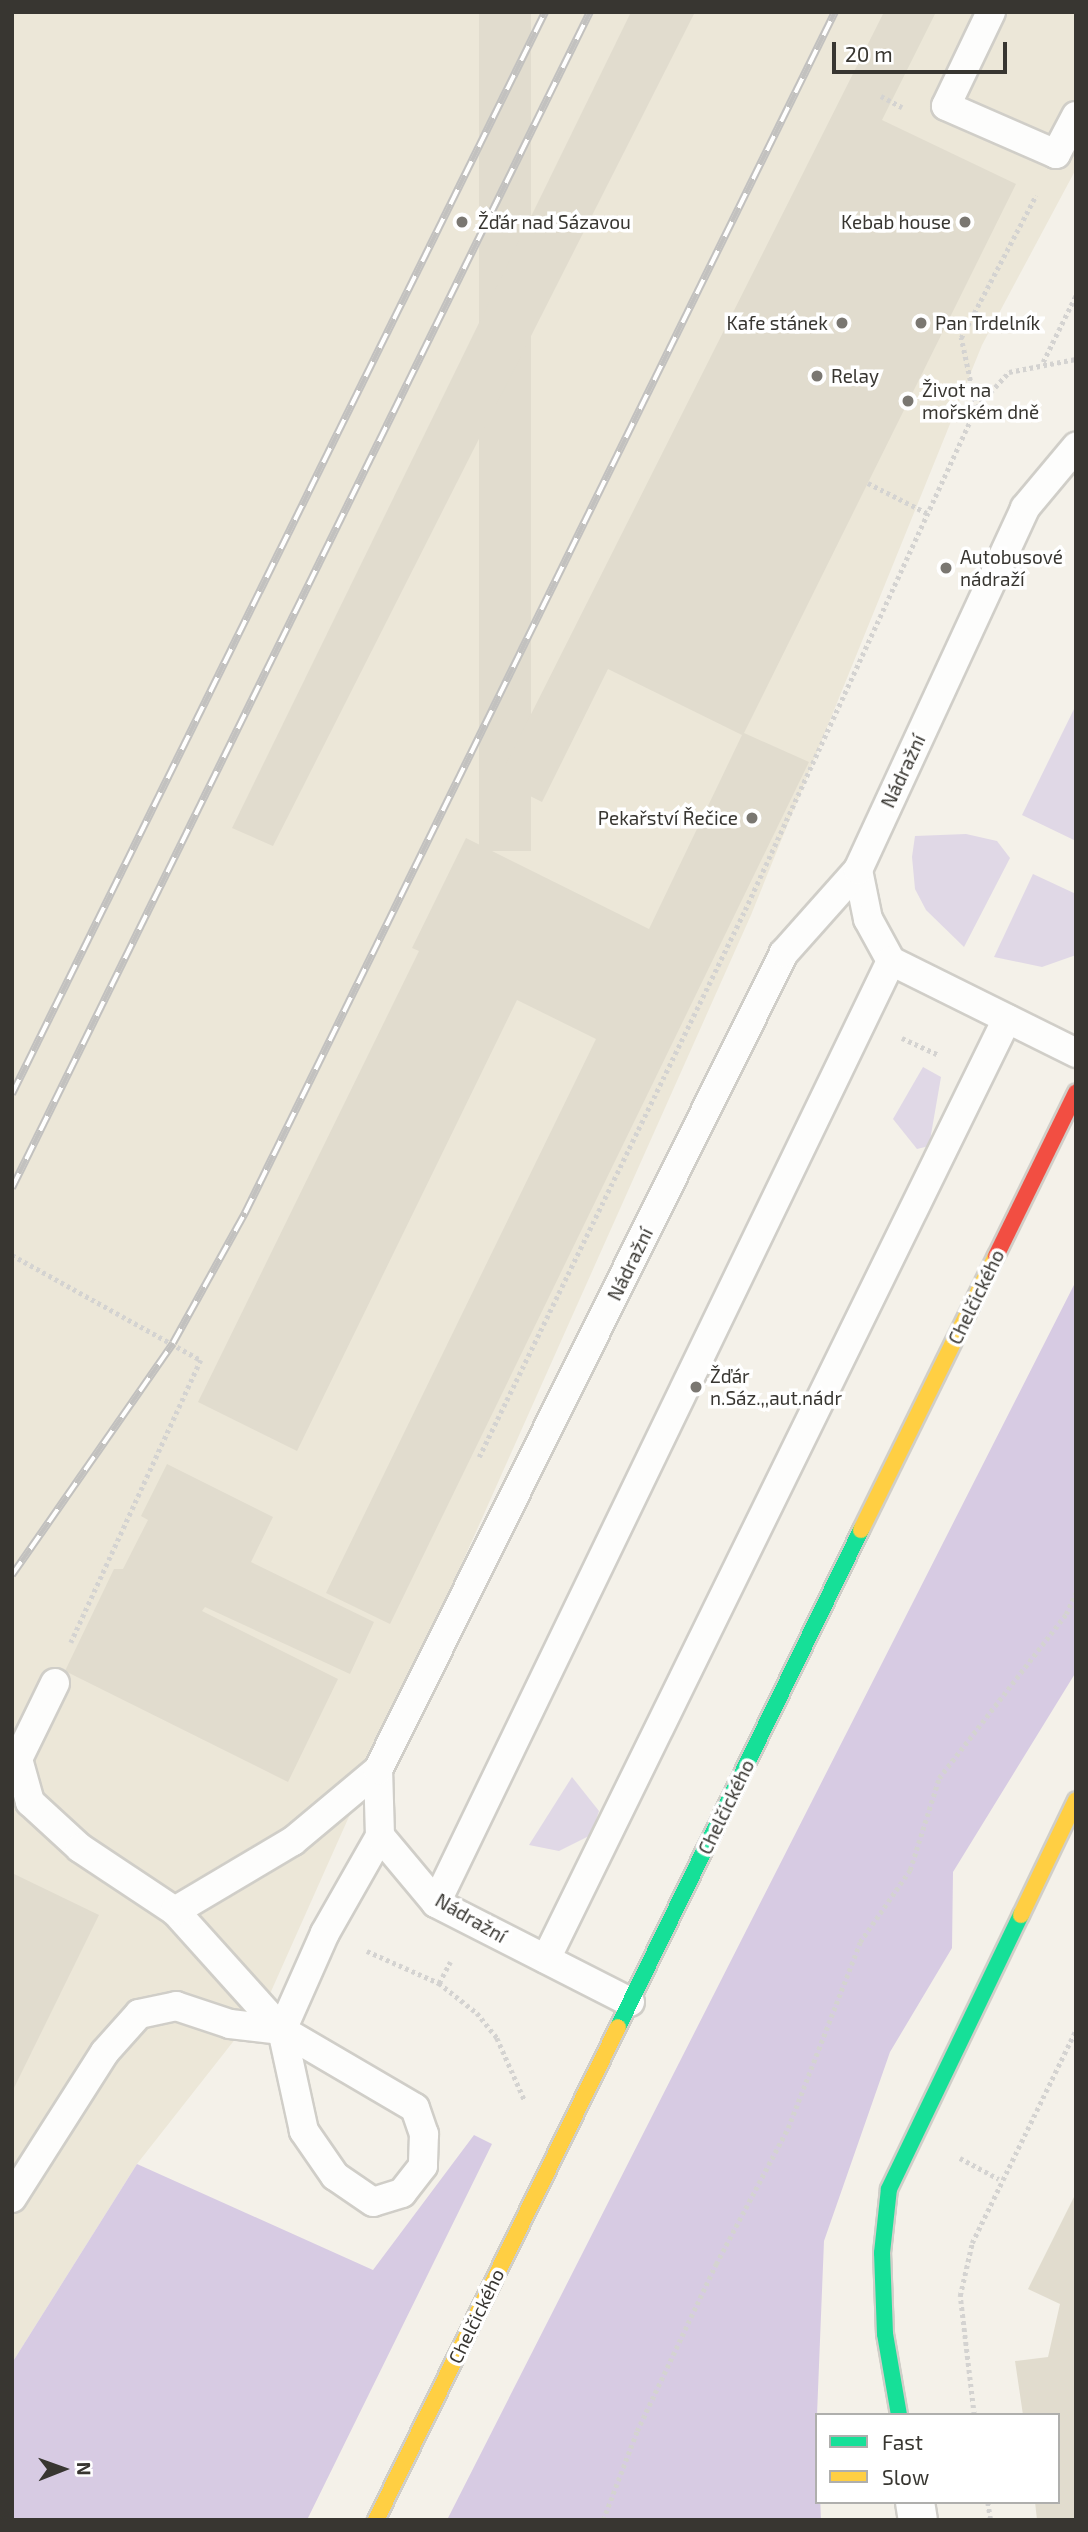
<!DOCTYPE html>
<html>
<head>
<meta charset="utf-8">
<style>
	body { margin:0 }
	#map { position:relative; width:1088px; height:2532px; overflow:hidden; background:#f4f1e9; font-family:"Exo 2",sans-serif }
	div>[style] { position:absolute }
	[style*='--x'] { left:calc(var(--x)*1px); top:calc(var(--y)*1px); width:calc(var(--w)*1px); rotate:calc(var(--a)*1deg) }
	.built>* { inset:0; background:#ece7d8 }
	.green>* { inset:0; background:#e0d8e6 }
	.forest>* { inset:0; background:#d7cbe3 }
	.building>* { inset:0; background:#e1dcce; transform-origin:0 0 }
	.path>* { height:4.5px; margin-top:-2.25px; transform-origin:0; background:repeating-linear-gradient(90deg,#d4d3d1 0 3.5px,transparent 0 7px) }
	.roads { filter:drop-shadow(2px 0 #d0cec8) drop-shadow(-2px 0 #d0cec8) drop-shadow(0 2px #d0cec8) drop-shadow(0 -2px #d0cec8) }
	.lane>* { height:28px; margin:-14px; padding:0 14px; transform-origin:14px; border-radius:14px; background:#fdfdfc }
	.street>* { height:38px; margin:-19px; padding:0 19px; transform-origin:19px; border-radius:19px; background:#fdfdfc }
	.fast>* { height:16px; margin:-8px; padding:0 8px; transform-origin:8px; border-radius:8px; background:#16e098 }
	.slow>* { height:16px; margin:-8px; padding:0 8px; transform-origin:8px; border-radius:8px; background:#ffcf43 }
	.jam>* { height:16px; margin:-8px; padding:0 8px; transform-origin:8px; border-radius:8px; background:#f24e42 }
	.rail>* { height:8px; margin-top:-4px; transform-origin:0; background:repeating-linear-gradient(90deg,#fff 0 16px,#c2c1bf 0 32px); box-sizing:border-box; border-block:2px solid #c2c1bf }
	.dots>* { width:19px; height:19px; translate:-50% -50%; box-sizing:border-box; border:4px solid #fff; border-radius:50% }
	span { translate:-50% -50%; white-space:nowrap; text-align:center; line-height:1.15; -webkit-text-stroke:7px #fff; paint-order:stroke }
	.poi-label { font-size:19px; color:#383631 }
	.left { translate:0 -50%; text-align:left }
	.right { translate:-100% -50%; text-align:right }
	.street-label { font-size:19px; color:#383631 }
	.frame { position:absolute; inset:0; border:14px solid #383631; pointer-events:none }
	.legend { position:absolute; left:815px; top:2413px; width:245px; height:91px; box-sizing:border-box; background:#fff; border:2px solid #afafad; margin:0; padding:9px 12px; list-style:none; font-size:21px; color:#383631 }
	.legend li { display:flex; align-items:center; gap:14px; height:35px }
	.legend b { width:35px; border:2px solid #afafad }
	.north { position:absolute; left:28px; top:2434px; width:70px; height:70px; -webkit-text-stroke:5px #fff; paint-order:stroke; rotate:89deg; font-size:19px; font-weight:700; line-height:28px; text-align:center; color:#383631 }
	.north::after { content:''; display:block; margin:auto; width:24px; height:32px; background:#383631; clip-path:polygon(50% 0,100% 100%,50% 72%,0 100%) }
	.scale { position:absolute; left:832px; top:42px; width:175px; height:32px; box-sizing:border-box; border:4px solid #383631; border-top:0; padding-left:9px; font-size:21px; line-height:24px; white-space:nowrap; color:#383631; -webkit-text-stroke:5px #fff; paint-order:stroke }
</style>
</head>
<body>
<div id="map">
	<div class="built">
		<i style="clip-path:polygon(12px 12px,1076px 12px,1076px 169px,982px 345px,751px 915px,269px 1996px,137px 2164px,12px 2363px)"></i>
	</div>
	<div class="green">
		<i style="clip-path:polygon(1076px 705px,1076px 841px,1022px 815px)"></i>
		<i style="clip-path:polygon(966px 834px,997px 841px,1010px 858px,964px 947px,926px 910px,915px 889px,912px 857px,915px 836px)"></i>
		<i style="clip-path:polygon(1033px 874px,1076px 894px,1076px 955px,1042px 967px,994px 957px)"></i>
		<i style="clip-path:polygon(923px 1067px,941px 1077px,929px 1146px,917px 1149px,893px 1119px)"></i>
		<i style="clip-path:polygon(572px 1777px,599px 1811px,591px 1835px,559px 1851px,529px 1845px)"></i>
	</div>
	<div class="forest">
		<i style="clip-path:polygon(1076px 1281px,1076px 1672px,953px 1872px,952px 1948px,890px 2052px,824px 2241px,817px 2415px,821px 2520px,447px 2520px)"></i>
		<i style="clip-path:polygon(474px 2135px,492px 2144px,307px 2520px,12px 2520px,12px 2363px,137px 2164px,373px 2270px)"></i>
	</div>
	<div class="building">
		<i style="left:479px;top:12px;width:52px;height:839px"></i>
		<i style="clip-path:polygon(631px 12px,695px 12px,273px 846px,232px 828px)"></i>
		<i style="clip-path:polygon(884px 12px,936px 12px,882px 120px,1016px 184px,744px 733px,809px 762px,390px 1624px,326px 1593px,596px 1039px,517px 1000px,297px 1451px,198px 1402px,419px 951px,412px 948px,466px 838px,649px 929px,742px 735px,608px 669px,542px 802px,498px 780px)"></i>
		<i style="clip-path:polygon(167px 1464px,273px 1517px,251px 1562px,374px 1622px,350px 1674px,205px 1607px,202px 1611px,338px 1679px,288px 1782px,65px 1671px,114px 1569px,123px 1569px,148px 1520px,141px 1516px)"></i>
		<i style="clip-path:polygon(12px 1873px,99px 1915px,12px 2092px)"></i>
		<i style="clip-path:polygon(1076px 2193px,1076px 2520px,1037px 2520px,1035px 2502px,1058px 2502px,1058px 2415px,1023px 2415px,1015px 2361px,1048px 2357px,1060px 2304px,1028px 2289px)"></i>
	</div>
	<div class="path">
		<i style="--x:881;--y:96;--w:24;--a:28"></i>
		<i style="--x:1043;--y:362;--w:75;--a:-63.8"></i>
		<i style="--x:976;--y:408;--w:72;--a:-102.1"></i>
		<i style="--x:961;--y:338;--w:161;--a:-62.3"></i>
		<i style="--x:868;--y:483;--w:66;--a:27"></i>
		<i style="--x:902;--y:1038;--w:41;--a:24.7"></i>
		<i style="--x:12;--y:1255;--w:216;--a:29.1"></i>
		<i style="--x:201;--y:1360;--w:311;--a:114.7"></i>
		<i style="--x:479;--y:1457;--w:608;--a:-64.07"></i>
		<i style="--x:745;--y:910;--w:553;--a:-65.29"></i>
		<i style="--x:976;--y:408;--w:49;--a:-47.5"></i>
		<i style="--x:1009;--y:372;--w:68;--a:-11"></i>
		<i style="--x:367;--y:1951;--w:79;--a:24"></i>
		<i style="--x:439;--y:1983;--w:48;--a:38.3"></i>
		<i style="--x:477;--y:2013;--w:32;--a:51"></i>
		<i style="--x:497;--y:2038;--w:67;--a:66.1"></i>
		<i style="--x:439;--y:1983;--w:24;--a:-62"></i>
		<i style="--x:960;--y:2158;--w:44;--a:28.3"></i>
		<i style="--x:974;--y:2415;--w:120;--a:-96.7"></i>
		<i style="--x:960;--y:2296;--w:54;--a:-77.2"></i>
		<i style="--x:972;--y:2243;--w:237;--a:-64"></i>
		<i style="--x:988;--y:2502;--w:18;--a:81"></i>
		<i style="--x:603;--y:2520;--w:95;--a:-69.1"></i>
		<i style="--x:637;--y:2431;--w:185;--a:-64.7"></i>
		<i style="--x:716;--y:2264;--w:154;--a:-62.1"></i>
		<i style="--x:788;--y:2128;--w:199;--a:-68.8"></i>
		<i style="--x:860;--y:1942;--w:88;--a:-55.2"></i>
		<i style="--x:910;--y:1870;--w:96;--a:-72.5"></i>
		<i style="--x:939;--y:1778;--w:207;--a:-52.2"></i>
		<i style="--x:1066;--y:1614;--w:23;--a:-65"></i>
	</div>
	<div class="roads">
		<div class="lane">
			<i style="--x:991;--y:12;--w:104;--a:115.6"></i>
			<i style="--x:946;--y:106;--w:120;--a:23.6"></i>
			<i style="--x:1056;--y:154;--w:43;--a:-62.2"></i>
			<i style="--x:858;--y:870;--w:50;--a:78.5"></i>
			<i style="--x:868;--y:919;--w:48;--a:61.3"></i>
			<i style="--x:891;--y:961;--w:207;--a:26.4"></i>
			<i style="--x:55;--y:1683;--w:85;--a:116"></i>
			<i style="--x:18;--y:1759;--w:45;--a:74.4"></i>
			<i style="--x:30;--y:1802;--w:68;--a:42.6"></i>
			<i style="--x:80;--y:1848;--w:114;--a:33.6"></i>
			<i style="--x:175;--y:1911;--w:160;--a:48"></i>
			<i style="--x:282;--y:2030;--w:154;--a:30.4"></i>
			<i style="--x:415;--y:2108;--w:28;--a:71"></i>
			<i style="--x:424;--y:2134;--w:32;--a:92"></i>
			<i style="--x:423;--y:2166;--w:34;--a:128"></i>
			<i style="--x:402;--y:2193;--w:30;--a:163"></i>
			<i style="--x:373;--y:2202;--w:46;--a:-145.6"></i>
			<i style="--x:335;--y:2176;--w:55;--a:-124.6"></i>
			<i style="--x:304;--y:2131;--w:103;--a:-102.3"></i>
			<i style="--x:282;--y:2030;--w:106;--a:-66.1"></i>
			<i style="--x:325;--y:1933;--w:112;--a:-60.4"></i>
			<i style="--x:436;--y:1903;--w:1046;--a:-64.22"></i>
			<i style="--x:175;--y:1911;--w:137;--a:-30.7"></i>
			<i style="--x:293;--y:1841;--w:111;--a:-39.9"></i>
			<i style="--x:546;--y:1959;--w:1047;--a:-63.88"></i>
			<i style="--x:630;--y:2002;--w:218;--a:-153"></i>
			<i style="--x:436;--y:1903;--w:87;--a:-129.9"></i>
			<i style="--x:380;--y:1836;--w:66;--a:-91.7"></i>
			<i style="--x:378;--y:1770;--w:912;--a:-63.58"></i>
			<i style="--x:784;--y:953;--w:111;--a:-48.3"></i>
			<i style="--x:858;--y:870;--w:399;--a:-65.2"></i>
			<i style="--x:1025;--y:508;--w:80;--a:-50.1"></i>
			<i style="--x:12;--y:2198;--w:173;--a:-57.5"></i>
			<i style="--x:105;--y:2052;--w:51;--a:-48.2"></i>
			<i style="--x:139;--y:2014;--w:38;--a:-12"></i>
			<i style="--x:176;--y:2006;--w:57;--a:18.4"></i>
			<i style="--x:230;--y:2024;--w:52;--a:6.6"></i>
		</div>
		<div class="street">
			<i style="--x:915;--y:2502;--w:18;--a:81"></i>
		</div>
		<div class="fast">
			<i style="--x:618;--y:2027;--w:553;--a:-63.94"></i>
			<i style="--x:899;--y:2415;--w:82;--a:-99.8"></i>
			<i style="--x:885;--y:2334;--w:81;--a:-92.1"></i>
			<i style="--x:882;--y:2253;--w:64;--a:-83.8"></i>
			<i style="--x:889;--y:2189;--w:304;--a:-64.3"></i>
		</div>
		<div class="slow">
			<i style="--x:861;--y:1530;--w:305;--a:-63.8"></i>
			<i style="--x:1021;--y:1915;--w:127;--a:-64.4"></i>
			<i style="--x:376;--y:2520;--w:549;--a:-63.85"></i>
		</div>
		<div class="jam">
			<i style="--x:996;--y:1256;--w:182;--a:-63.9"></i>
		</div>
	</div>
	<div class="rail">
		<i style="--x:12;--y:1094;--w:1206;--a:-63.77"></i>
		<i style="--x:12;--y:1188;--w:1310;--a:-63.83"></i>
		<i style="--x:12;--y:1575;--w:282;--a:-55.2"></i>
		<i style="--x:173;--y:1343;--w:149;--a:-61"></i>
		<i style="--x:245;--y:1213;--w:1338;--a:-63.84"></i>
	</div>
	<div class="dots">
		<i style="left:462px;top:222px;background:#7a7771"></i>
		<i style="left:965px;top:222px;background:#7a7771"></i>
		<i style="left:842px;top:323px;background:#7a7771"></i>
		<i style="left:921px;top:323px;background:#7a7771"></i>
		<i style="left:817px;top:376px;background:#7a7771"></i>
		<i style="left:908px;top:401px;background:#7a7771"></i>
		<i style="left:946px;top:568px;background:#7a7771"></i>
		<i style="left:752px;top:818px;background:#7a7771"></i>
		<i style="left:696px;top:1387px;background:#7a7771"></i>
	</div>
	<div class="poi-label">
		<span class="left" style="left:478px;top:222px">Žďár nad Sázavou</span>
		<span class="right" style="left:951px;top:222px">Kebab house</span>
		<span class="right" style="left:828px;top:323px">Kafe stánek</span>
		<span class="left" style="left:935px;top:323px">Pan Trdelník</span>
		<span class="left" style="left:831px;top:376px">Relay</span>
		<span class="left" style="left:922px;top:401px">Život na<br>mořském dně</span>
		<span class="left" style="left:960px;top:568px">Autobusové<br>nádraží</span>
		<span class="right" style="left:738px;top:818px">Pekařství Řečice</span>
		<span class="left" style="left:710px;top:1387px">Žďár<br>n.Sáz.,,aut.nádr</span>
	</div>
	<div class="street-label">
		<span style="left:903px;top:771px;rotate:-65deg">Nádražní</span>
		<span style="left:630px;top:1264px;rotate:-64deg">Nádražní</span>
		<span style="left:976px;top:1297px;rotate:-64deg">Chelčického</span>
		<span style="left:726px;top:1807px;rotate:-64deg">Chelčického</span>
		<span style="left:471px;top:1918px;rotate:30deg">Nádražní</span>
		<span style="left:476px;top:2316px;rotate:-64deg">Chelčického</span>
	</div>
	<div class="frame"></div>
	<ul class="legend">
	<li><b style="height:9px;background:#16e098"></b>Fast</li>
	<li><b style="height:9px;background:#ffcf43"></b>Slow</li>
	</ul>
	<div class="north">N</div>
	<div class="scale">20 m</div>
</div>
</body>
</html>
